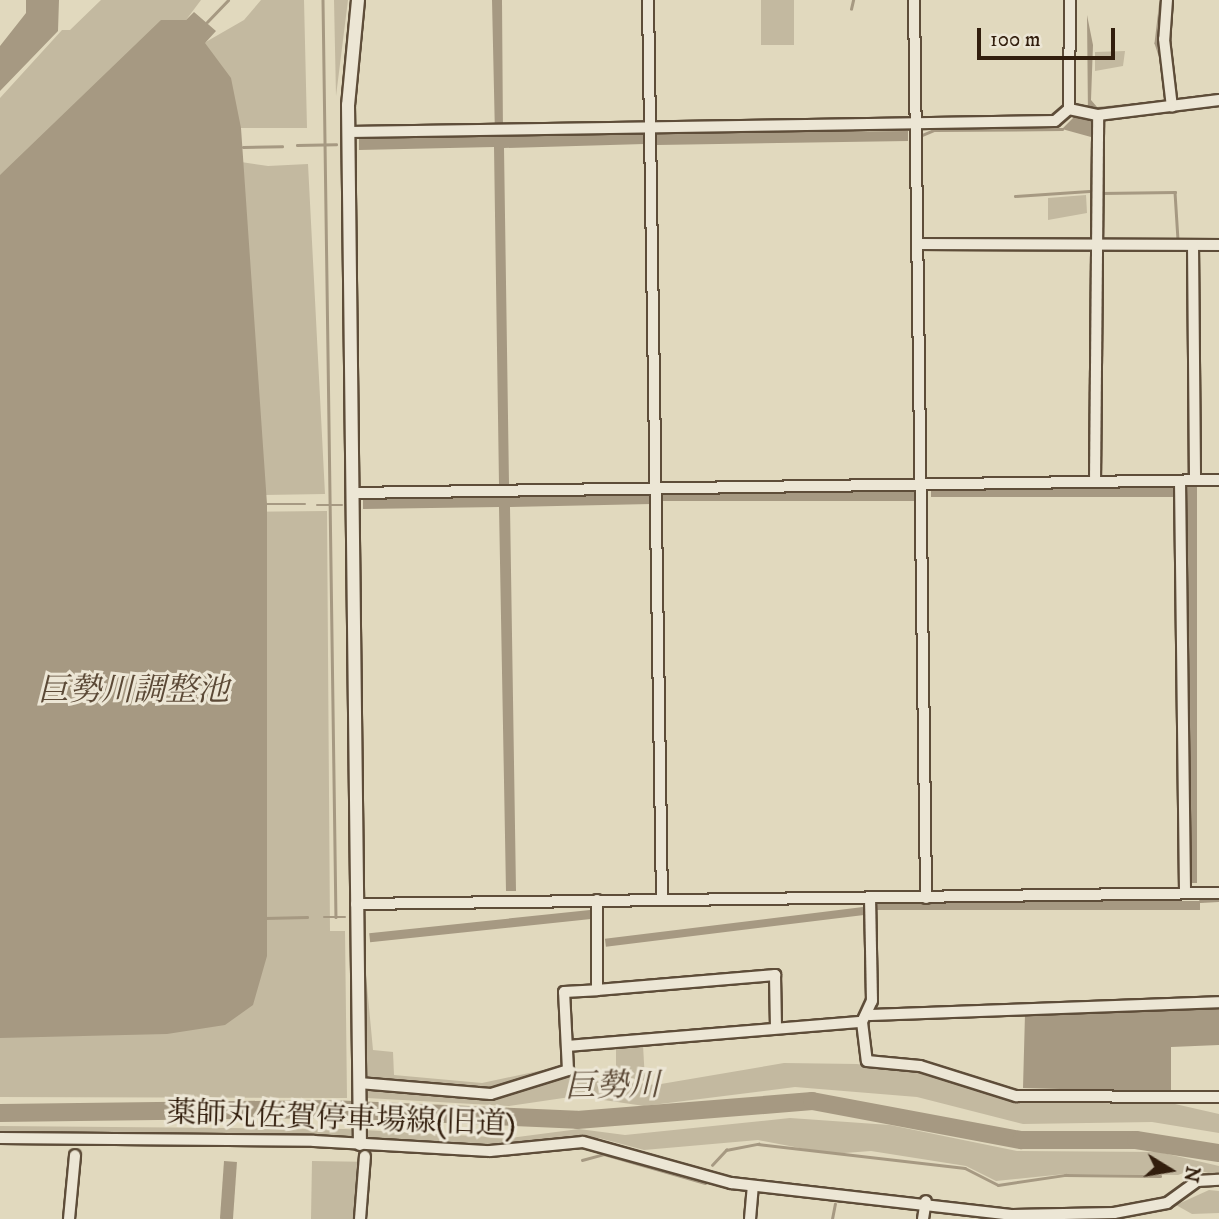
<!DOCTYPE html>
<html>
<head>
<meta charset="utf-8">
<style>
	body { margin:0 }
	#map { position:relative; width:1219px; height:1219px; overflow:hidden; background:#e1d9be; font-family:"IM FELL DW Pica","Noto Serif JP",serif }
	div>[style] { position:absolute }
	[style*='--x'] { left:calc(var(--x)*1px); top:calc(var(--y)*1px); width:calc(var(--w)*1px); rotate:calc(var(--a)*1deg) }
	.green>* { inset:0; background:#c3b9a0; transform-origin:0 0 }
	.water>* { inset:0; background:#a69982; transform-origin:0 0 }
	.stream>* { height:2.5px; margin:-1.25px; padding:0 1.25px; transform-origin:1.25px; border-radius:1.25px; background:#a69982 }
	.river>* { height:18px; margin:-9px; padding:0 9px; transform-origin:9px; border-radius:9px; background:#a69982 }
	.roads { filter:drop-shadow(2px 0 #5e4d39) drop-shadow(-2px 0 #5e4d39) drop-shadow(0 2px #5e4d39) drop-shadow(0 -2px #5e4d39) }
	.minor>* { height:10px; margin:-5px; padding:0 5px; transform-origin:5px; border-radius:5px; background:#ece6d5 }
	.tertiary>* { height:12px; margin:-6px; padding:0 6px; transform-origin:6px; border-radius:6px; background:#ece6d5 }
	span { translate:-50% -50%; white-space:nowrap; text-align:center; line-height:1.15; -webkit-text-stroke:6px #ece6d5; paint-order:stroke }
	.street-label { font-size:30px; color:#321e0d }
	.water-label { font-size:32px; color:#5b4936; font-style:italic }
	.north { position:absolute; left:1135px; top:1135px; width:70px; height:70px; -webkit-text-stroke:5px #ece6d5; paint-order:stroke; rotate:101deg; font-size:19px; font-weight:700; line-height:28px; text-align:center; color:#321e0d }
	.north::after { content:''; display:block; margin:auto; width:24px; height:32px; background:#321e0d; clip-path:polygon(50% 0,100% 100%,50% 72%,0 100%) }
	.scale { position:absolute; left:977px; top:28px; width:138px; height:32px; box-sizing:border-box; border:4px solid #321e0d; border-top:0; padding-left:9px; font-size:21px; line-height:24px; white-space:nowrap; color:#321e0d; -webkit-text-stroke:5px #ece6d5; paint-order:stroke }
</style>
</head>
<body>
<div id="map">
	<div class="green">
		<i style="clip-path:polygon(101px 0,201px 0,186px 20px,204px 43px,244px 20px,261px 0,304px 0,307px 128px,241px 128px,0 207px,0 98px,62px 30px,70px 30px)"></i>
		<i style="clip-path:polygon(334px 0,348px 0,336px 96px)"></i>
		<i style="left:761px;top:0;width:33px;height:45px"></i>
		<i style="clip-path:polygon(1125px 51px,1123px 66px,1095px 71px,1095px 52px)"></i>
		<i style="clip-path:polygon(214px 158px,268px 166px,308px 164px,325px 494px,264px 495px,218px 512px,327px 511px,330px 931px,345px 931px,347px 1098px,0 1097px,0 999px)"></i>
		<i style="clip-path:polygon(1086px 195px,1087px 213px,1048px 220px,1048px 198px)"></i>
		<i style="clip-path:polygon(363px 943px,373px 1050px,393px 1052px,394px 1075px,482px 1083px,562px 1066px,568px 1075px,655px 1085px,784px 1063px,857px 1064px,924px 1073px,1026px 1102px,1175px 1104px,1219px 1114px,1219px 1133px,1152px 1122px,1023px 1124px,917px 1097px,795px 1087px,644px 1106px,577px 1096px,509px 1106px,367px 1098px)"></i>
		<i style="clip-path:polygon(643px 1045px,645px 1081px,616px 1076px,616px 1046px)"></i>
		<i style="clip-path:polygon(790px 1118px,890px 1125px,1017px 1151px,1159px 1152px,1219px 1166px,1219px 1176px,1194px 1169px,1178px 1175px,1065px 1174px,996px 1181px,966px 1166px,871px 1151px,831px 1154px,758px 1140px,644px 1150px,599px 1138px,520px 1147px,345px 1137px,0 1136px,0 1126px,345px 1129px,510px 1138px,579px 1129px,625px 1135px)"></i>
		<i style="left:312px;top:1161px;width:48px;height:58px;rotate:1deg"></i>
		<i style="clip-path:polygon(1209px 1190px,1219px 1191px,1219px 1213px,1192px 1214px,1176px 1205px)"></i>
	</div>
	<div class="water">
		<i style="clip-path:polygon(26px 0,59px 0,58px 31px,0 91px,0 46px,26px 13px)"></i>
		<i style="clip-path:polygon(492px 0,502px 0,503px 136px,644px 134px,644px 144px,504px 148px,509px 484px,499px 484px,494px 147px,359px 150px,359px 139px,495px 136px)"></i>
		<i style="clip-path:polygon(194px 12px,216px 31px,205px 43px,231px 78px,241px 128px,267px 504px,267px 956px,253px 1005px,225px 1025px,167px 1034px,0 1038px,0 175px,161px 20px,186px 20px)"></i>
		<i style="clip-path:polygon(1087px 15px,1093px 45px,1091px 100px,1097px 107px,1092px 119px,1095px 125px,1090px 243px,1091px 137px,1062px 129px,1075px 116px,1088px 117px)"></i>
		<i style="clip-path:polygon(908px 131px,908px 141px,657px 145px,657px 133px)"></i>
		<i style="left:1187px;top:485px;width:10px;height:398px"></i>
		<i style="left:1173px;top:486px;width:11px;height:242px;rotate:90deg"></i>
		<i style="left:915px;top:490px;width:11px;height:252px;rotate:90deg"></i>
		<i style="clip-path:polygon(651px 494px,651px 504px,510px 507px,516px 891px,506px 891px,499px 507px,363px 509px,363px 499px)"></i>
		<i style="left:1200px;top:901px;width:9px;height:324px;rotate:90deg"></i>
		<i style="left:863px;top:907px;width:8px;height:260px;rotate:83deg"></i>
		<i style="left:590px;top:910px;width:9px;height:222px;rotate:84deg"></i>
		<i style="clip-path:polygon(1219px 1008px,1219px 1045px,1171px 1047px,1171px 1092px,1023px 1088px,1025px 1014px)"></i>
		<i style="left:224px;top:1161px;width:13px;height:58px;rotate:4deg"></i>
	</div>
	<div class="stream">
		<i style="--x:323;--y:0;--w:917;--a:89.19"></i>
		<i style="--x:336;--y:917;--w:9;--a:0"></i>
		<i style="--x:1161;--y:0;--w:43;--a:96.6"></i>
		<i style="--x:1156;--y:43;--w:19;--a:72"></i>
		<i style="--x:851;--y:9;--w:9;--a:-77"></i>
		<i style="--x:207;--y:22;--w:30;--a:-46"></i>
		<i style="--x:1097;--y:108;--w:69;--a:-5.8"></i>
		<i style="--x:1166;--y:101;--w:12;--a:-95"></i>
		<i style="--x:920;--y:136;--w:15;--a:-23"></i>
		<i style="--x:934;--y:130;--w:128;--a:-0.4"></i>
		<i style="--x:297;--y:145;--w:39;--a:-1"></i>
		<i style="--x:243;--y:147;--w:39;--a:-1"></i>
		<i style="--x:1101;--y:193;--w:74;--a:-0.8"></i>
		<i style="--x:1175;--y:192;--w:48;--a:86.4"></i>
		<i style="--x:1015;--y:196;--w:74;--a:-3.9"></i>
		<i style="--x:1188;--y:475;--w:159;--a:-89.6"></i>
		<i style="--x:1204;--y:485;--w:15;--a:0"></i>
		<i style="--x:267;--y:504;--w:38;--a:0"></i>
		<i style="--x:317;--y:505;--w:25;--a:0"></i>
		<i style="--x:1200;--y:901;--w:19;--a:-3"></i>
		<i style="--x:324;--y:917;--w:12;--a:0"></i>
		<i style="--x:265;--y:918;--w:42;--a:-1.4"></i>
		<i style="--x:582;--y:1160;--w:23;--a:-15"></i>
		<i style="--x:604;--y:1154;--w:105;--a:16"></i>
		<i style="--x:712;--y:1165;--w:21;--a:-47"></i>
		<i style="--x:726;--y:1150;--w:33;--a:-11"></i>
		<i style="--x:758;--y:1144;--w:208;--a:6.6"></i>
		<i style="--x:965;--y:1168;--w:37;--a:27"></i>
		<i style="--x:998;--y:1185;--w:68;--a:-8.5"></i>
		<i style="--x:1065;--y:1175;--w:95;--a:0.6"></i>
		<i style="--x:832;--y:1219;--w:15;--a:-79"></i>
	</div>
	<div class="river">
		<i style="--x:0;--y:1113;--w:330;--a:-0.7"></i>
		<i style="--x:330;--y:1109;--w:247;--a:2.5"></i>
		<i style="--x:577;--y:1120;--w:236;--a:-4.6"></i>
		<i style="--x:812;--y:1101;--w:213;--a:10.6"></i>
		<i style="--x:1021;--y:1140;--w:115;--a:0"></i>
		<i style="--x:1136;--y:1140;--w:84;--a:8.9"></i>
	</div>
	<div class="roads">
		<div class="minor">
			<i style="--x:648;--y:0;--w:899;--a:89.11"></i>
			<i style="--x:914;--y:0;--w:898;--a:89.23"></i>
			<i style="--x:1167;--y:0;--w:39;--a:94"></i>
			<i style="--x:1164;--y:39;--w:68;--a:83.3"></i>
			<i style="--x:1069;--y:109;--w:30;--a:12"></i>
			<i style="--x:1098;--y:115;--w:122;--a:-7.1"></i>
			<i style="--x:1069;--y:109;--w:109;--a:-89.5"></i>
			<i style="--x:349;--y:132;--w:706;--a:-0.89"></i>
			<i style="--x:1055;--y:121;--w:18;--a:-41"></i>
			<i style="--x:920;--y:244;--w:299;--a:0.2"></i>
			<i style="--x:1193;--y:245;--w:235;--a:89.5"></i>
			<i style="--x:1180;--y:481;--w:412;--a:89.3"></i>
			<i style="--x:1095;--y:482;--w:367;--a:-89.5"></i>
			<i style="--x:352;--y:493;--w:867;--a:-0.86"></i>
			<i style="--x:356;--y:904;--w:863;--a:-0.73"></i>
			<i style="--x:597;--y:990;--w:179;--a:-4.8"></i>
			<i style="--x:775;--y:975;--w:52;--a:88.9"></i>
			<i style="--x:869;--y:1015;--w:350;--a:-2.1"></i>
			<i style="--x:862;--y:1022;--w:39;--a:83"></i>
			<i style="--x:867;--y:1061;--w:53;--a:5.4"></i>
			<i style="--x:920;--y:1066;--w:101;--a:17.4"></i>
			<i style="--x:1016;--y:1096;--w:203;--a:0.3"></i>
			<i style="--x:567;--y:1046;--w:296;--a:-4.7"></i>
			<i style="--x:862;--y:1022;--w:23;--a:-65"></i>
			<i style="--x:872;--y:1001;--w:103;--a:-91.1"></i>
			<i style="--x:359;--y:1083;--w:132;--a:4.8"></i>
			<i style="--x:491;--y:1094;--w:81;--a:-17.3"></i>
			<i style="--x:568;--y:1070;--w:78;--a:-92.9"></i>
			<i style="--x:564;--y:992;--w:33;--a:-3"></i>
			<i style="--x:597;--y:990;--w:90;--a:-90"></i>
			<i style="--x:0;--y:1138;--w:314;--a:0.5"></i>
			<i style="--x:314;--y:1141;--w:176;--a:3.3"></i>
			<i style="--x:490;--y:1151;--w:93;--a:-5.5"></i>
			<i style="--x:583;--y:1142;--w:154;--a:15.5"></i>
			<i style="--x:731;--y:1183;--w:284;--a:6.5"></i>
			<i style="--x:1013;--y:1215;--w:101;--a:-1.1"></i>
			<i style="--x:1114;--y:1213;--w:54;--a:-10.7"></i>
			<i style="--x:1167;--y:1203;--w:37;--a:-36"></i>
			<i style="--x:1197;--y:1181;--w:22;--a:-3"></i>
			<i style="--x:69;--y:1219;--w:64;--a:-84.6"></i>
			<i style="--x:360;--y:1219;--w:63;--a:-85.5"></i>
			<i style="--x:750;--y:1219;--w:33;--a:-85"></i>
			<i style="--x:923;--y:1219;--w:18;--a:-81"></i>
		</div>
		<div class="tertiary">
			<i style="--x:358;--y:0;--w:105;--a:95.4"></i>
			<i style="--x:348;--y:105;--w:1039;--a:89.34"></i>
		</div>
	</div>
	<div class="street-label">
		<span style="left:341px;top:1120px;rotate:2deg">薬師丸佐賀停車場線(旧道)</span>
	</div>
	<div class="water-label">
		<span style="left:133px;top:691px">巨勢川調整池</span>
		<span style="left:612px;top:1087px;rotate:-1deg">巨勢川</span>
	</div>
	<div class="north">N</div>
	<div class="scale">100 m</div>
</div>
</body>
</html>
